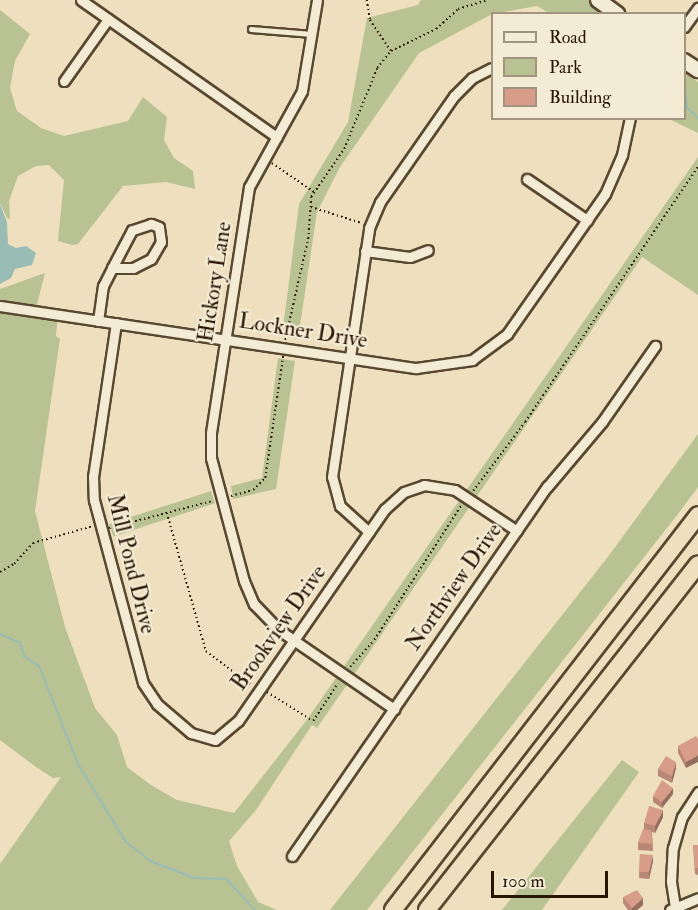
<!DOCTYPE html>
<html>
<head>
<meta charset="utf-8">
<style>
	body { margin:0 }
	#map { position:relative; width:698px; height:910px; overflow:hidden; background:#eee0be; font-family:"IM FELL Double Pica",serif }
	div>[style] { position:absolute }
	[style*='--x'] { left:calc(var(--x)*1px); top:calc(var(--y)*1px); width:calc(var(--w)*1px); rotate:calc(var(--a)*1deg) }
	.green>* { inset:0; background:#b8c293; transform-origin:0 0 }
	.water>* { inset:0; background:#99bdb4 }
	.stream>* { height:2px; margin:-1px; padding:0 1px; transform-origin:1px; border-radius:1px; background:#99bdb4 }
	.path>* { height:1.5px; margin-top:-0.75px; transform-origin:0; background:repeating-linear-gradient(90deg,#271500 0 1.5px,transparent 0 4.5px) }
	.roads { filter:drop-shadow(2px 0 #594830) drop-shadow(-2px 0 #594830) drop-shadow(0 2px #594830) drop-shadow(0 -2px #594830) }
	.lane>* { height:4.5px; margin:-2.25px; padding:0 2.25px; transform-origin:2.25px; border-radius:2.25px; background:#f4ebd5 }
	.street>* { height:9px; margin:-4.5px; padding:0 4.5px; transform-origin:4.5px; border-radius:4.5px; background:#f4ebd5 }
	.secondary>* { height:14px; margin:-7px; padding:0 7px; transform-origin:7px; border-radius:7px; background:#f4ebd5 }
	.highway>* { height:16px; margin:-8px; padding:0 8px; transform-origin:8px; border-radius:8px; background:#eee0be }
	.wall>* { inset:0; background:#b98775 }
	.shaded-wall>* { inset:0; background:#966e5f }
	.building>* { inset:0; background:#d79d88 }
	span { translate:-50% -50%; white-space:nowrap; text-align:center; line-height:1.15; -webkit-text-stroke:4.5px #f4ebd5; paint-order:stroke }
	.street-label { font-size:22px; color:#271500 }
	.legend { position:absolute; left:491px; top:12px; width:195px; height:108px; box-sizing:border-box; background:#f4ebd5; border:2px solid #a29580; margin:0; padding:8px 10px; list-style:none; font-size:18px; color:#271500 }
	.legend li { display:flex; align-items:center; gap:12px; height:30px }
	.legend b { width:30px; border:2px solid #a29580 }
	.scale { position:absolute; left:491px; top:871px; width:117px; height:27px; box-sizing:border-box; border:3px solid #271500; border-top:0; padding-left:8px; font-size:18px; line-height:21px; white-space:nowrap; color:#271500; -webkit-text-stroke:4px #f4ebd5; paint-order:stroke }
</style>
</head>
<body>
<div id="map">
	<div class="green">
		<i style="clip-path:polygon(421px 0,598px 0,617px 13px,549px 13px,537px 6px,492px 14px,419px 53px,340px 167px,317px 212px,298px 339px,282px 336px,299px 204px,348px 122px,367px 18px,418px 5px)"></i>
		<i style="clip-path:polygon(0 10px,30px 34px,15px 61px,10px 88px,17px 111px,41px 128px,64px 136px,128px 121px,143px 97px,167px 117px,164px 140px,174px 158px,193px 171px,195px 189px,166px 182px,123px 186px,78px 244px,72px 245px,58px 241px,64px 180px,49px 165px,36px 166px,18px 176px,9px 201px,10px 219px,7px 218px,0 203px)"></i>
		<i style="clip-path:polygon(685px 73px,698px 82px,698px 133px,669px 119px,684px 118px)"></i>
		<i style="clip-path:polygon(698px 157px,698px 295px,642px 257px,317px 728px,312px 725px,256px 810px,229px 841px,237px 866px,258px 902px,277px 910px,0 910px,0 864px,61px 777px,53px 778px,36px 767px,0 740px,0 306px,58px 315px,56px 336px,60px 339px,35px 511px,65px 627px,95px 708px,117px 735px,127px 767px,151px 785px,177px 800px,234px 813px,306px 721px)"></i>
		<i style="clip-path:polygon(45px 273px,36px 308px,0 301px,0 289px)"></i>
		<i style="clip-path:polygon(278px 358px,295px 361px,276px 489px,233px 499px,231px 486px,262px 478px)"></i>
		<i style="clip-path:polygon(698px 434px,698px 487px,681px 510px,367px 910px,330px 910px,607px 558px)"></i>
		<i style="left:211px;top:491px;width:13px;height:107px;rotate:72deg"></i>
		<i style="clip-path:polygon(622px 760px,639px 772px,542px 910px,502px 910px)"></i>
	</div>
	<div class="water">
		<i style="clip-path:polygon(0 204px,7px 222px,8px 244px,16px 248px,26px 246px,36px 253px,32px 265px,15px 269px,11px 278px,0 284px)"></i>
	</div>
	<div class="stream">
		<i style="--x:685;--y:88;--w:20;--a:84"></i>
		<i style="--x:687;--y:108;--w:15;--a:42"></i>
		<i style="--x:0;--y:634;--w:22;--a:24"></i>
		<i style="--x:20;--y:643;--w:14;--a:73"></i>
		<i style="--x:24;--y:656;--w:18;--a:34"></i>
		<i style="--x:39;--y:666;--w:105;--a:68.3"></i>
		<i style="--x:78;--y:764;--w:92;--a:58.4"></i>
		<i style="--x:126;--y:842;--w:31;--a:38"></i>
		<i style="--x:150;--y:861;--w:48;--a:20.7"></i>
		<i style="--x:195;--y:878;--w:31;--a:2"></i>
		<i style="--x:226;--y:879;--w:42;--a:46.9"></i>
	</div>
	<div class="path">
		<i style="--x:367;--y:0;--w:20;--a:81"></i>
		<i style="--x:370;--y:20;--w:37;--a:56"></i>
		<i style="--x:272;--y:163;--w:51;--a:34.6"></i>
		<i style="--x:311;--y:207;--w:52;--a:17.7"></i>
		<i style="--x:285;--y:340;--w:104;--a:-77.2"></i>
		<i style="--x:308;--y:239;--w:42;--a:-85.9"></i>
		<i style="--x:311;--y:197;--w:58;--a:-55.5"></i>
		<i style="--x:344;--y:149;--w:87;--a:-67.8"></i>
		<i style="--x:377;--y:68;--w:22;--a:-51"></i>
		<i style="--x:391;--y:51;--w:50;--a:-26.1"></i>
		<i style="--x:436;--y:29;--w:30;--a:-42"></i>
		<i style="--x:458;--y:9;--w:30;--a:-17"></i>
		<i style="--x:473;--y:491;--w:86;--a:-53"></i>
		<i style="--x:525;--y:422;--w:309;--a:-55.9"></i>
		<i style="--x:231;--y:496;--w:23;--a:-15"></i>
		<i style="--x:253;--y:490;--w:17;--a:-45"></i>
		<i style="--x:265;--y:478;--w:123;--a:-81.6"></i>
		<i style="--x:167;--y:513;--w:143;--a:74.2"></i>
		<i style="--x:206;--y:651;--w:56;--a:37.1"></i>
		<i style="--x:109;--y:528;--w:106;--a:-14.7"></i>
		<i style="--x:0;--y:572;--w:16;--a:-30"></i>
		<i style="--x:14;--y:564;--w:28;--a:-48"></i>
		<i style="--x:33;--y:543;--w:62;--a:-15.8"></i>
		<i style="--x:350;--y:667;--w:36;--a:-48"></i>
		<i style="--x:374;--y:640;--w:162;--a:-57.1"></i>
		<i style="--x:267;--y:692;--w:54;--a:32.2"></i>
		<i style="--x:313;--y:721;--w:45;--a:-56.7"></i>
	</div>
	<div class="roads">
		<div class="lane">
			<i style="--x:251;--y:29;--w:61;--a:4.7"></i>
		</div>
		<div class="street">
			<i style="--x:81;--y:0;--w:239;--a:35"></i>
			<i style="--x:317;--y:0;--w:92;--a:99.4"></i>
			<i style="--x:302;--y:91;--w:110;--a:118.9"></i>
			<i style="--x:249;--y:187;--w:249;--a:98.8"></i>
			<i style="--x:211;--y:433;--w:25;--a:90"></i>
			<i style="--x:211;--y:458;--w:127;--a:75"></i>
			<i style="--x:244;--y:581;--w:25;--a:67"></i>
			<i style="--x:254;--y:604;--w:36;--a:46"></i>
			<i style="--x:279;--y:630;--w:140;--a:34.5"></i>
			<i style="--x:684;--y:27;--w:24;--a:-54"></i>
			<i style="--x:64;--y:81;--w:76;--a:-54.6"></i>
			<i style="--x:527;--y:179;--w:73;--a:34.3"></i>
			<i style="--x:365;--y:251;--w:45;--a:7.6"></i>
			<i style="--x:410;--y:257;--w:19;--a:-21"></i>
			<i style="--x:0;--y:306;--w:421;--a:8.5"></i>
			<i style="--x:416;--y:368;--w:57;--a:-8.1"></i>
			<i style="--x:472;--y:360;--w:44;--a:-36.6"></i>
			<i style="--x:507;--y:334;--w:171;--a:-55"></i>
			<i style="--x:605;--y:194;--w:43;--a:-66.4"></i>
			<i style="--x:622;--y:155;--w:38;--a:-78"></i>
			<i style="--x:98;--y:321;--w:35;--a:-82"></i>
			<i style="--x:103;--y:286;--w:20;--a:-63"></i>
			<i style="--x:112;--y:268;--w:21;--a:0"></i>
			<i style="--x:133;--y:268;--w:20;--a:-27"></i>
			<i style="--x:151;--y:259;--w:20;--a:-60"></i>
			<i style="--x:161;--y:242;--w:15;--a:-98"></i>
			<i style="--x:159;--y:227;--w:9;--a:-159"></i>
			<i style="--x:151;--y:224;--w:20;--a:162"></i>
			<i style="--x:132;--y:230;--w:43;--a:117.8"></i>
			<i style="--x:116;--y:323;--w:155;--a:98.5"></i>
			<i style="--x:93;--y:476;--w:24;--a:88"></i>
			<i style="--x:94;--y:500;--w:189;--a:75"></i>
			<i style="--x:143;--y:683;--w:25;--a:56"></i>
			<i style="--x:157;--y:704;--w:45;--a:40.5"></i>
			<i style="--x:191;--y:733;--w:25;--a:16"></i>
			<i style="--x:215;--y:740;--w:30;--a:-40"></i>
			<i style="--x:238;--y:721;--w:258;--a:-55.3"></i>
			<i style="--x:385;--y:509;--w:25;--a:-42"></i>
			<i style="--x:404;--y:492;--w:21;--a:-19"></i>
			<i style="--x:424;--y:485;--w:31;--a:9"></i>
			<i style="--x:455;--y:490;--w:74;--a:33.5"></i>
			<i style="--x:369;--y:532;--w:39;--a:-138"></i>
			<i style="--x:340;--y:506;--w:30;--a:-105"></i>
			<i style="--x:332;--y:477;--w:252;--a:-81.5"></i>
			<i style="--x:369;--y:228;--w:28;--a:-67"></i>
			<i style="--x:380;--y:202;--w:129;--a:-55.1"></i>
			<i style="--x:454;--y:96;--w:25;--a:-45"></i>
			<i style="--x:472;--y:78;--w:22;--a:-27"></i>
			<i style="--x:292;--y:856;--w:449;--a:-55.4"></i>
			<i style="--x:547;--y:487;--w:85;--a:-49.8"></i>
			<i style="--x:602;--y:422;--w:93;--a:-55.1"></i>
			<i style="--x:675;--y:907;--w:26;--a:-99"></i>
			<i style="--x:671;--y:881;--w:33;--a:-87"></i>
			<i style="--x:673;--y:848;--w:32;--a:-74"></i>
			<i style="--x:682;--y:817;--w:30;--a:-57"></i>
			<i style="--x:670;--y:910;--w:30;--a:-23"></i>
		</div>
		<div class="secondary">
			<i style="--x:598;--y:0;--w:24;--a:36"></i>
			<i style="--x:684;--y:61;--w:17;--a:33"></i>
		</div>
		<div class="highway">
			<i style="--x:393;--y:910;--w:499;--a:-52.3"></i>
			<i style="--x:427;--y:910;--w:439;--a:-51.9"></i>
		</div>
	</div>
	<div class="wall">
		<i style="clip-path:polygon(698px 739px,686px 768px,678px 753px,678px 746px)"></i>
		<i style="clip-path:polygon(676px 768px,672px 783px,658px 776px,658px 769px)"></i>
		<i style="clip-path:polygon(673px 794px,662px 808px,653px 802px,653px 796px)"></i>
		<i style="clip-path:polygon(663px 817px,655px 833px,652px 832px,653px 851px,638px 850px,638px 843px,644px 829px,644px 823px)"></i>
		<i style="clip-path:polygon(693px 845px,698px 845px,698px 875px,695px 874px)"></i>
		<i style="clip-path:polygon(640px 854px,653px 861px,649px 879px,639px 878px)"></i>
		<i style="clip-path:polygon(623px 897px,643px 905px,637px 910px,628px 910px,623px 903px)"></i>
	</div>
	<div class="shaded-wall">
		<i style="clip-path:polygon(698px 755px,698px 762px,686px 768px,686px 762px)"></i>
		<i style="clip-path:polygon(676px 762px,676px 768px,672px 783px,672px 776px)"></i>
		<i style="clip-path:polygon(673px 788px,673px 794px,662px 808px,662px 802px)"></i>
		<i style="clip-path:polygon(663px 810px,663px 817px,655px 833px,655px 826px)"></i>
		<i style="clip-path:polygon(653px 855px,653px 861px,649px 879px,649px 872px)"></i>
		<i style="clip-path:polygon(643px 898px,643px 905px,637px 910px,632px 910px,632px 908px)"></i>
	</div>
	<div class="building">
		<i style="clip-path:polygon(696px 736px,698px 739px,698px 755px,686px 762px,678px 746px)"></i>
		<i style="clip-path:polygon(666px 756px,676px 762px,672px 776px,658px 769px)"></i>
		<i style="clip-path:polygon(662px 780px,673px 788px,662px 802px,653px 796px)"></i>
		<i style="clip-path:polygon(649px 806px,663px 810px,655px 826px,644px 823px)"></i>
		<i style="clip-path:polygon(643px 829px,651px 830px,653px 844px,638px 843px)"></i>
		<i style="clip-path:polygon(693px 845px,698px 845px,698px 868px,695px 868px)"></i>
		<i style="clip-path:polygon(640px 854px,653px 855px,649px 872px,639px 872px)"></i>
		<i style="clip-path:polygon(637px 890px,643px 898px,632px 908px,623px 897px)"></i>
	</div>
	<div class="street-label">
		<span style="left:215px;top:282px;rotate:-81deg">Hickory Lane</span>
		<span style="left:303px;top:331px;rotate:9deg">Lockner Drive</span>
		<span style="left:131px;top:564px;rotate:76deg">Mill Pond Drive</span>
		<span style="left:454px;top:587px;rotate:-55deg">Northview Drive</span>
		<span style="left:279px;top:628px;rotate:-55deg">Brookview Drive</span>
	</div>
	<ul class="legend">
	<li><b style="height:8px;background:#f4ebd5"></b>Road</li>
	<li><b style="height:16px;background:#b8c293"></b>Park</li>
	<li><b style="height:16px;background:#d79d88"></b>Building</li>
	</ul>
	<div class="scale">100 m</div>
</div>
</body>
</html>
